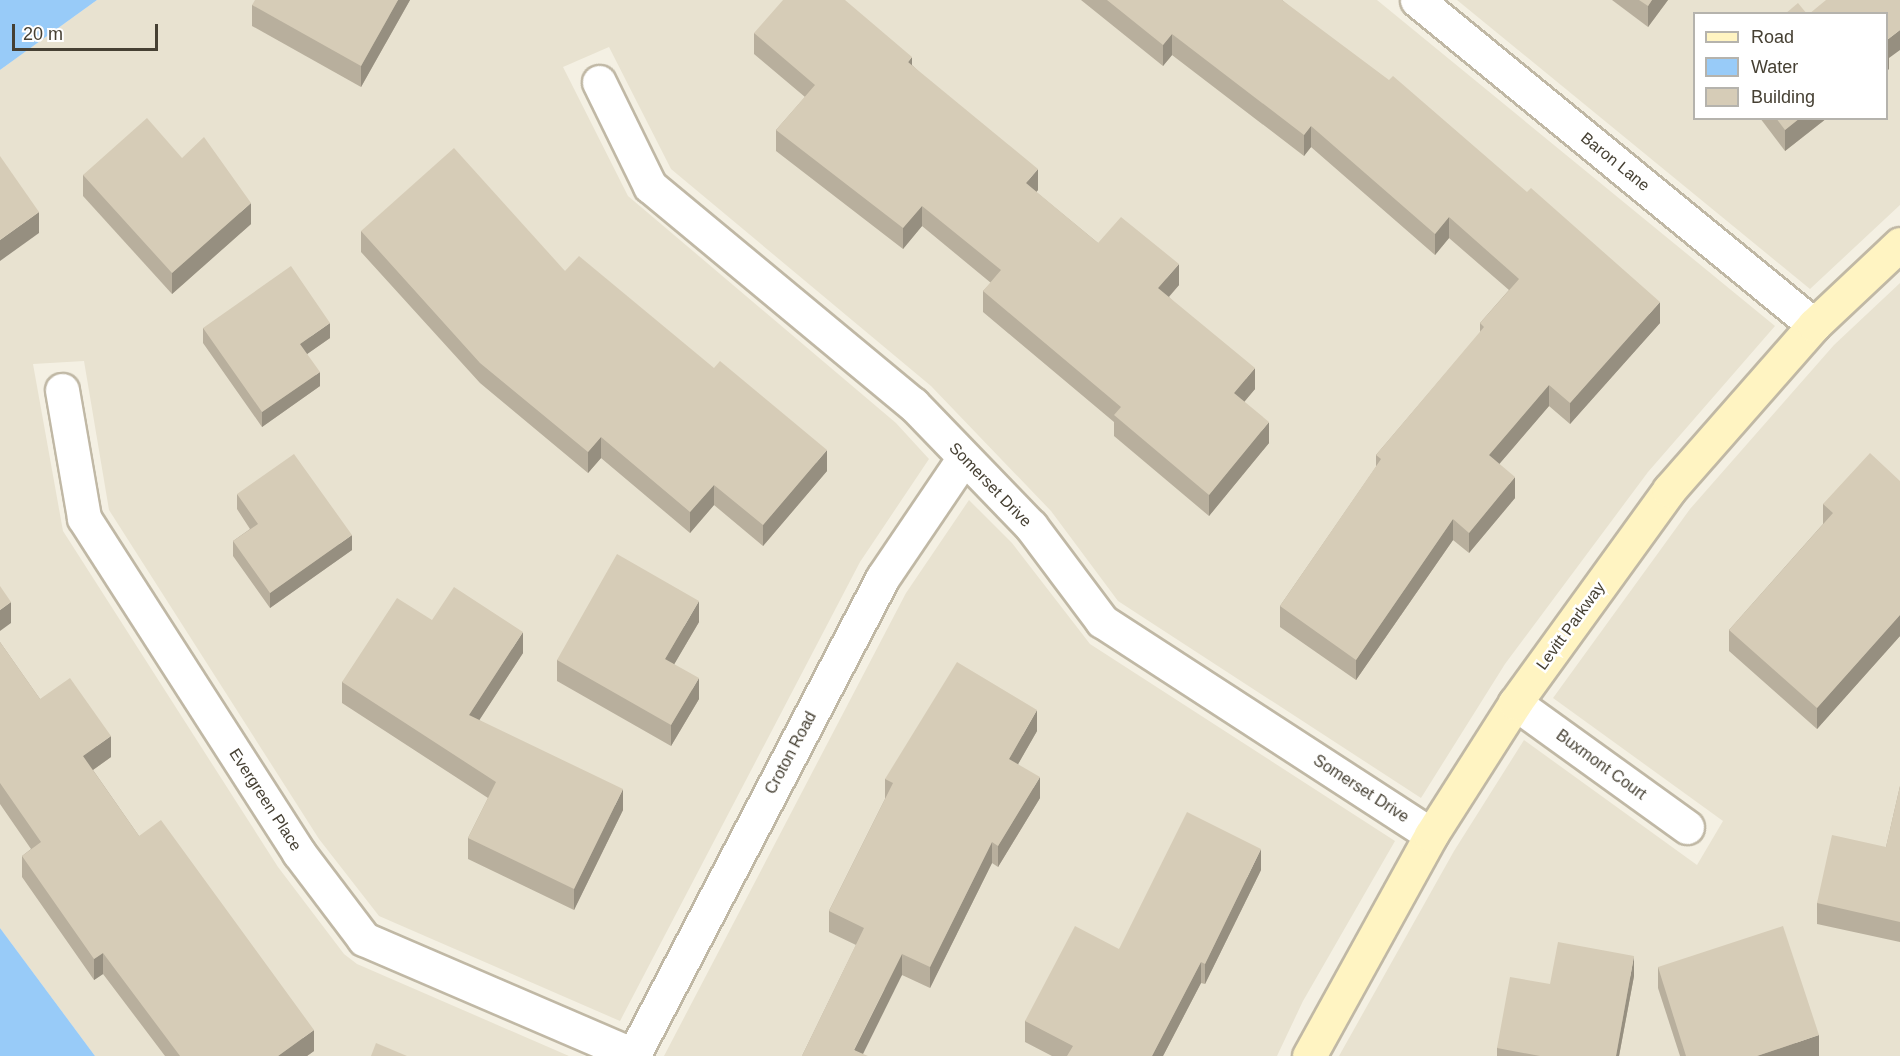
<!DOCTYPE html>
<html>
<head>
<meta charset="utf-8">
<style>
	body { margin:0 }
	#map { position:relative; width:1900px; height:1056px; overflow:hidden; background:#f4f0e3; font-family:Arial,sans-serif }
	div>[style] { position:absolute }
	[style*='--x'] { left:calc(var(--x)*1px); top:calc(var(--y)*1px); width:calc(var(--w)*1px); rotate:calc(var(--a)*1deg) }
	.residential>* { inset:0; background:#e8e2d0 }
	.water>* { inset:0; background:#98cbf8 }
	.roads { filter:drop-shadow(2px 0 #c0b8a5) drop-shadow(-2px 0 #c0b8a5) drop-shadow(0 2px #c0b8a5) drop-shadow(0 -2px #c0b8a5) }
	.street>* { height:33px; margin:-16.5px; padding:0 16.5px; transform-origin:16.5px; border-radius:16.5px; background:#fff }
	.secondary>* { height:33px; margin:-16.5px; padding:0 16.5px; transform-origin:16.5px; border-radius:16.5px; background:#fff4c2 }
	.wall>* { inset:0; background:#b8af9d }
	.shaded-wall>* { inset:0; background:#968f80 }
	.building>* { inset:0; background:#d6ccb7 }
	span { translate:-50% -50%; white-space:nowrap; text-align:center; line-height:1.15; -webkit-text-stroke:5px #fff; paint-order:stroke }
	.street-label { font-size:16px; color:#464033 }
	.legend { position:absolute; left:1693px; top:12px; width:195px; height:108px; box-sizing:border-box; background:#fff; border:2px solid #b5b3ad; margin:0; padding:8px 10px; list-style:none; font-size:18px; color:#464033 }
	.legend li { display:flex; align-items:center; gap:12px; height:30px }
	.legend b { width:30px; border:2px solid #b5b3ad }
	.scale { position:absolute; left:12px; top:24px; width:146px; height:27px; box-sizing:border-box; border:3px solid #464033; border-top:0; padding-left:8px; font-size:18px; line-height:21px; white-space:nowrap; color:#464033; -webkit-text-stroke:4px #fff; paint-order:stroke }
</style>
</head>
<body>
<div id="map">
	<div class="residential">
		<i style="clip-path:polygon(97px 0,1377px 0,1775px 326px,1648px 472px,1505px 664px,1421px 798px,1118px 601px,1051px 511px,931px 386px,671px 169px,609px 47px,563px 67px,628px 196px,896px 423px,929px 459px,860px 562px,620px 1021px,379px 916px,319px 839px,109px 510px,84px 361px,33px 364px,63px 531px,278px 867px,344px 954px,357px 964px,569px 1056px,95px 1056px,0 928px,0 70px)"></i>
		<i style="clip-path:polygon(evenodd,1457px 0,1900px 0,1900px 205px,1810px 289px,1457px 0,1694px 14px,1886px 14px,1886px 118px,1694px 118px,1694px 14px)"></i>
		<i style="clip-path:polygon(1900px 283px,1900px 1056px,1339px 1056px,1454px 851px,1524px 740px,1697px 865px,1723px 821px,1553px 698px,1690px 509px,1834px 345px)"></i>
		<i style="clip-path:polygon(969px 500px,1012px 543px,1090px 644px,1395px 841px,1303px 1001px,1277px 1056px,664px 1056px,906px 593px)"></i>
	</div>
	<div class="water">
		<i style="clip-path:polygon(0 0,97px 0,0 70px)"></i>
		<i style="clip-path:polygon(0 928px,95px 1056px,0 1056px)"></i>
	</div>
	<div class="roads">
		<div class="street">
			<i style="--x:1417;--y:0;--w:513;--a:39.31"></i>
			<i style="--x:599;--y:82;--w:116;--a:63.9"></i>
			<i style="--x:650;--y:186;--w:342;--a:39.7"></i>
			<i style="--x:913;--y:404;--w:170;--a:46"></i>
			<i style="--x:1031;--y:526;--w:119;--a:53.2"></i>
			<i style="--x:1102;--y:621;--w:392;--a:33"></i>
			<i style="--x:62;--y:390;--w:130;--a:80.2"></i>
			<i style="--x:84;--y:518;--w:398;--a:57.3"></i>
			<i style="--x:299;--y:853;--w:108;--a:52.9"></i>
			<i style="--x:364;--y:939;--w:293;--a:23.3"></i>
			<i style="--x:1515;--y:703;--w:212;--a:35.8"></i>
			<i style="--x:633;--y:1056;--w:540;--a:-62.44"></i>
			<i style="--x:883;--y:577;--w:143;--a:-55.9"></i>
		</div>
		<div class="secondary">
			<i style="--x:1309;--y:1056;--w:252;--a:-61.1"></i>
			<i style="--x:1431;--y:835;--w:156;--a:-57.5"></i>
			<i style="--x:1515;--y:703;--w:263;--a:-54.1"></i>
			<i style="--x:1669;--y:490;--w:220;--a:-48.7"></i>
			<i style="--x:1814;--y:325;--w:118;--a:-43.3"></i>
		</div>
	</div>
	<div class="wall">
		<i style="clip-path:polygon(410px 0,361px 87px,252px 26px,252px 5px)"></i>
		<i style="clip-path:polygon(1081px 0,1282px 0,1660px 323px,1570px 424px,1549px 406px,1499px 464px,1515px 498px,1469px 553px,1453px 540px,1356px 680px,1280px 627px,1280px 606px,1376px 467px,1376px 455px,1480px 333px,1480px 323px,1509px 290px,1449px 238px,1435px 255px,1311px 147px,1304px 156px,1172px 55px,1163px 66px)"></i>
		<i style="clip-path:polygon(1612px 0,1668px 0,1648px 27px)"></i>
		<i style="clip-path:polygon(754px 33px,912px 65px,1038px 190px,1036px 192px,1098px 243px,1179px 285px,1169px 297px,1255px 389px,1244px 402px,1269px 443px,1209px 516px,1114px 436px,1114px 422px,983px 312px,983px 291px,991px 283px,922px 226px,903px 249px,776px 151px,776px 130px,805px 97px,754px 54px)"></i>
		<i style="clip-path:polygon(1760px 118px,1827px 118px,1785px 151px)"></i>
		<i style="clip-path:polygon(182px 158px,251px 224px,172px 294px,83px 196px,83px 175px)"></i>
		<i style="clip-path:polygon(361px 231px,565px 271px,827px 471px,763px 546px,714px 505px,690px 533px,601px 458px,588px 473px,480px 383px,361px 252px)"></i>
		<i style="clip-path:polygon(203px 328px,330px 338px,307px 354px,320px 386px,262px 427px,203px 343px)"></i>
		<i style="clip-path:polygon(1900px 481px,1900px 636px,1817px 729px,1729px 651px,1729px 630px,1823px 524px,1823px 504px)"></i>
		<i style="clip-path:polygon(237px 494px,352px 550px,270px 608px,233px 556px,233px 541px,250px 529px,237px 509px)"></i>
		<i style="clip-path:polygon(432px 620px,523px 653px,479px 720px,623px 810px,574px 910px,468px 859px,468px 838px,488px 798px,342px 703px,342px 682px)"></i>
		<i style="clip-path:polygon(699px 622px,674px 664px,699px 699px,671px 746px,557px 681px,557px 660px)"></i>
		<i style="clip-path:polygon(0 642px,40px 699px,111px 757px,93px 770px,139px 836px,314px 1051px,307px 1056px,165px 1056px,103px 974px,94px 980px,22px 877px,22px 856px,31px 849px,0 804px)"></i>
		<i style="clip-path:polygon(1037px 731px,1018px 764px,1040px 798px,998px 867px,992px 863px,930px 988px,902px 975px,802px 1056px,856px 945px,829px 932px,829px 911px,885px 799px,885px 779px)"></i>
		<i style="clip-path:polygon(1900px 786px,1900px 942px,1817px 924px,1817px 903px,1886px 847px)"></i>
		<i style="clip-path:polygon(1261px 870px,1205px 984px,1201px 983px,1163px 1056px,1052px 1056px,1025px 1042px,1025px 1021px,1119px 949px)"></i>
		<i style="clip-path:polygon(1658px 967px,1819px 1056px,1680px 1056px,1658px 988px)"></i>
		<i style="clip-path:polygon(1634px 976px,1619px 1056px,1497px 1056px,1497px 1048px,1550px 984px)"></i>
	</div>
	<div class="shaded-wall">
		<i style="clip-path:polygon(398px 0,410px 0,361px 87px,361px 66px)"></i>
		<i style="clip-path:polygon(1652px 0,1668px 0,1648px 27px,1648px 6px)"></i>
		<i style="clip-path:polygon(1900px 30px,1900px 50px,1889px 58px,1889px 69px,1887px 71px,1887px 40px)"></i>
		<i style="clip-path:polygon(1172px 34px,1172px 55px,1163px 66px,1163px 45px)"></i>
		<i style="clip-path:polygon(912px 57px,912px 78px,908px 62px)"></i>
		<i style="clip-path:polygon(1800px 118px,1827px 118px,1785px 151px,1785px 130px)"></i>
		<i style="clip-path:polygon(1311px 126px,1311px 147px,1304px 156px,1304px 135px)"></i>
		<i style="clip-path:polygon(1038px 169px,1038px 190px,1026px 204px,1026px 183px)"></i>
		<i style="clip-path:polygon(251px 203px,251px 224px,172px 294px,172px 273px)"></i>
		<i style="clip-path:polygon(922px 206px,922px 226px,903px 249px,903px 228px)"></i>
		<i style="clip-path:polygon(39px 212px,39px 233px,0 261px,0 240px)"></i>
		<i style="clip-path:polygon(1449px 217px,1449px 238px,1435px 255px,1435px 234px)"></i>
		<i style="clip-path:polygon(1179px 264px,1179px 285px,1158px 309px,1158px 288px)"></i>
		<i style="clip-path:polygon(1660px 302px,1660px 323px,1570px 424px,1570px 403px)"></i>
		<i style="clip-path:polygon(330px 323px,330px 338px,300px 359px,300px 344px)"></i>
		<i style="clip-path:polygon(1255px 368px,1255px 389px,1234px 414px,1234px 393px)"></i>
		<i style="clip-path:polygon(320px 372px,320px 386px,262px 427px,262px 412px)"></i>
		<i style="clip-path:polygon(1549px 385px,1549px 406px,1489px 476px,1489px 455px)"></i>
		<i style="clip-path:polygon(1269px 422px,1269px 443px,1209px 516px,1209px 495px)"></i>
		<i style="clip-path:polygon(601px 437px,601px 458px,588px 473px,588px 452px)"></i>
		<i style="clip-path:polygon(827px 450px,827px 471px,763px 546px,763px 525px)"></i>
		<i style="clip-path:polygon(1515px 477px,1515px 498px,1469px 553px,1469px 533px)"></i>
		<i style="clip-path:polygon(714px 485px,714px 505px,690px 533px,690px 512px)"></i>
		<i style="clip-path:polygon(1453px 519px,1453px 540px,1356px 680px,1356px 660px)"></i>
		<i style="clip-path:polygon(352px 535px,352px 550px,270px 608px,270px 593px)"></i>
		<i style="clip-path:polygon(699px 601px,699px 622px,665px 680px,665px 659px)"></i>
		<i style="clip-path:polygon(11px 602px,11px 623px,0 631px,0 610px)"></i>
		<i style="clip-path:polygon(1900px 615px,1900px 636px,1817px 729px,1817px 708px)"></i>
		<i style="clip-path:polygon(523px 632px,523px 653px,469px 736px,469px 715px)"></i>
		<i style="clip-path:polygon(699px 678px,699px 699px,671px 746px,671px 725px)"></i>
		<i style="clip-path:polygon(1037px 710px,1037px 731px,1009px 780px,1009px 759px)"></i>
		<i style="clip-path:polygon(111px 736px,111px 757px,83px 777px,83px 756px)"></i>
		<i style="clip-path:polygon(1040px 777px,1040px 798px,998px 867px,998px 846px)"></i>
		<i style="clip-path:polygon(623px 789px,623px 810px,574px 910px,574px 889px)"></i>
		<i style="clip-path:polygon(992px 842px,992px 863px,930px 988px,930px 967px)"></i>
		<i style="clip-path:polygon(1261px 849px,1261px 870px,1205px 984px,1205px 964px)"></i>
		<i style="clip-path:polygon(103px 953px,103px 974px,94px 980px,94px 959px)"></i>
		<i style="clip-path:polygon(902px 954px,902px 975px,862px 1056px,854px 1050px)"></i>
		<i style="clip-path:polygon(1634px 956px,1634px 976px,1619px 1056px,1616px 1056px)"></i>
		<i style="clip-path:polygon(1201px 962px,1201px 983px,1163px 1056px,1152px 1056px)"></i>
		<i style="clip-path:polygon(314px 1030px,314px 1051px,307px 1056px,278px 1056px)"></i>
		<i style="clip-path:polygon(1819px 1035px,1819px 1056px,1757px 1056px)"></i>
	</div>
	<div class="building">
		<i style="clip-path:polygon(255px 0,398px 0,361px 66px,252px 5px)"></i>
		<i style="clip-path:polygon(783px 0,845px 0,912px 57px,908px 62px,1038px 169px,1026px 183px,1098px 243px,1121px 217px,1179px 264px,1158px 288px,1255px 368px,1234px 393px,1269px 422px,1209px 495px,1114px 415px,1121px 407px,983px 291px,1001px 270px,922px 206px,903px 228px,776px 130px,815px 85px,754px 33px)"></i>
		<i style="clip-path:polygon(1107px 0,1282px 0,1389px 80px,1393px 76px,1527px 192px,1531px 188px,1660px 302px,1570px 403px,1549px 385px,1489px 455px,1515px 477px,1469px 533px,1453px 519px,1356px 660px,1280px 606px,1381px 459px,1376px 455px,1484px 327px,1480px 323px,1519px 279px,1449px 217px,1435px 234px,1311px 126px,1304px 135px,1172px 34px,1163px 45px)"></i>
		<i style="clip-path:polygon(1639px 0,1652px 0,1648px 6px)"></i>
		<i style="clip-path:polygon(1826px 0,1900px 0,1900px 30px,1887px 40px,1887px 14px,1809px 14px)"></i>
		<i style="clip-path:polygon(1798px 3px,1807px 14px,1785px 14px)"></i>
		<i style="clip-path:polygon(147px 118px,182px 158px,204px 137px,251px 203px,172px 273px,83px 175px)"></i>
		<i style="clip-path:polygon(1776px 118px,1800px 118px,1785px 130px)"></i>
		<i style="clip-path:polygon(454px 148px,565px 271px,579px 256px,714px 368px,720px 361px,827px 450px,763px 525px,714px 485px,690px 512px,601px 437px,588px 452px,480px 363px,361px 231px)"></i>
		<i style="clip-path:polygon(0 156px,39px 212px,0 240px)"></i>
		<i style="clip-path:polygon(291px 266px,330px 323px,300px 344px,320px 372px,262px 412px,203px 328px)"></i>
		<i style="clip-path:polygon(1870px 453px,1900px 481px,1900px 615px,1817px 708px,1729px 630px,1833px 513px,1823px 504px)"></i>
		<i style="clip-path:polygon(294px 454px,352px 535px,270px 593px,233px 541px,258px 524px,237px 494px)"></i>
		<i style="clip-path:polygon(617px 554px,699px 601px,665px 659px,699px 678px,671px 725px,557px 660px)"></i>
		<i style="clip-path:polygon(0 586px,11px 602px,0 610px)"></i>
		<i style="clip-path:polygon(454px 587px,523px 632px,469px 715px,623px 789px,574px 889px,468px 838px,496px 782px,342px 682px,397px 598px,432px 620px)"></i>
		<i style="clip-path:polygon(0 642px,40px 699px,70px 678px,111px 736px,83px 756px,139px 836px,161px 820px,314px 1030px,278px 1056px,180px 1056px,103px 953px,94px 959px,22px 856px,41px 842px,0 783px)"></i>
		<i style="clip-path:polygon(957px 662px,1037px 710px,1009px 759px,1040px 777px,998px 846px,992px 842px,930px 967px,902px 954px,854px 1050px,868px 1056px,802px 1056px,864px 928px,829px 911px,893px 783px,885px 779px)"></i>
		<i style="clip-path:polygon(1900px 786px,1900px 922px,1817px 903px,1832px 835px,1886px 847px)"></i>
		<i style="clip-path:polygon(1187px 812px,1261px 849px,1205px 964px,1201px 962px,1152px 1056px,1067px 1056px,1073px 1046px,1025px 1021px,1075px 926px,1119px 949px)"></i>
		<i style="clip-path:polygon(1783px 926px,1819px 1035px,1757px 1056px,1686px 1056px,1658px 967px)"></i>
		<i style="clip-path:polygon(1558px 942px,1634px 956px,1616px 1056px,1540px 1056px,1497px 1048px,1510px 977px,1550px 984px)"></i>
		<i style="clip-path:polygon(376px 1043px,407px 1056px,371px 1056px)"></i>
	</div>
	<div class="street-label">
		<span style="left:1615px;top:162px;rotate:39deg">Baron Lane</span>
		<span style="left:990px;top:485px;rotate:46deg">Somerset Drive</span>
		<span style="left:1571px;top:626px;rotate:-54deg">Levitt Parkway</span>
		<span style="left:791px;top:753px;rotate:-62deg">Croton Road</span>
		<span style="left:1601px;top:765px;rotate:36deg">Buxmont Court</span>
		<span style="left:1361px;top:789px;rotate:33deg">Somerset Drive</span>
		<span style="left:265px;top:800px;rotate:57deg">Evergreen Place</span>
	</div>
	<ul class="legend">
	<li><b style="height:8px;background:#fff4c2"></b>Road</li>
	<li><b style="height:16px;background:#98cbf8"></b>Water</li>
	<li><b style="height:16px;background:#d6ccb7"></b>Building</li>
	</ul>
	<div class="scale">20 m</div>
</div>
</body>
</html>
